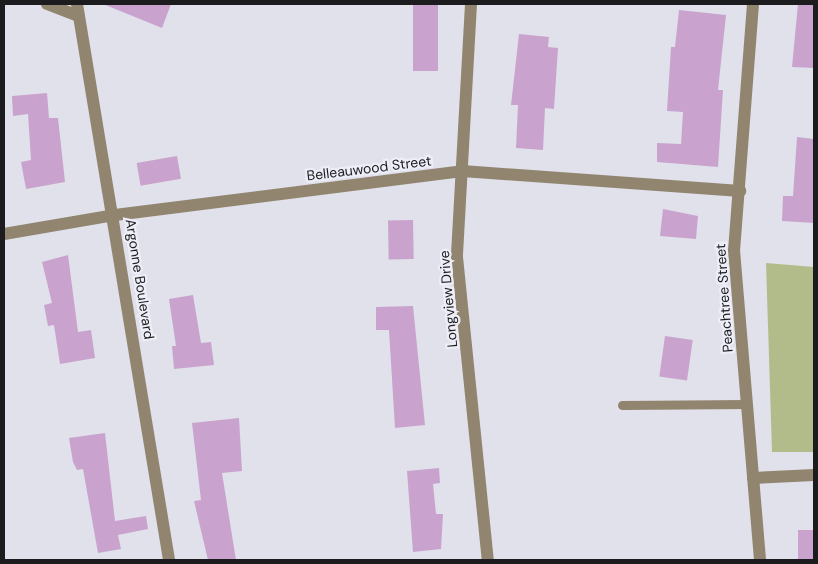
<!DOCTYPE html>
<html>
<head>
<meta charset="utf-8">
<style>
	body { margin:0 }
	#map { position:relative; width:818px; height:564px; overflow:hidden; background:#e0e1ea; font-family:"DM Sans",sans-serif }
	div>[style] { position:absolute }
	[style*='--x'] { left:calc(var(--x)*1px); top:calc(var(--y)*1px); width:calc(var(--w)*1px); rotate:calc(var(--a)*1deg) }
	.green>* { inset:0; background:#b2bc8b }
	.building>* { inset:0; background:#c9a3ce; transform-origin:0 0 }
	.lane>* { height:9px; margin:-4.5px; padding:0 4.5px; transform-origin:4.5px; border-radius:4.5px; background:#918570 }
	.street>* { height:12px; margin:-6px; padding:0 6px; transform-origin:6px; border-radius:6px; background:#918570 }
	span { translate:-50% -50%; white-space:nowrap; text-align:center; line-height:1.15; -webkit-text-stroke:4.5px #edeef7; paint-order:stroke }
	.street-label { font-size:14px; color:#1c1c1f }
	.frame { position:absolute; inset:0; border:5px solid #1c1c1f; pointer-events:none }
</style>
</head>
<body>
<div id="map">
	<div class="green">
		<i style="clip-path:polygon(766px 263px,814px 267px,814px 452px,772px 452px)"></i>
	</div>
	<div class="building">
		<i style="clip-path:polygon(103px 4px,171px 4px,162px 28px)"></i>
		<i style="left:413px;top:4px;width:25px;height:67px"></i>
		<i style="clip-path:polygon(798px 4px,814px 4px,814px 68px,792px 67px)"></i>
		<i style="clip-path:polygon(679px 10px,726px 15px,718px 90px,723px 90px,718px 167px,657px 162px,657px 143px,681px 144px,683px 112px,667px 111px,671px 47px,675px 47px)"></i>
		<i style="clip-path:polygon(519px 34px,549px 37px,548px 47px,558px 48px,554px 109px,545px 108px,543px 150px,516px 148px,518px 105px,511px 105px)"></i>
		<i style="clip-path:polygon(47px 93px,49px 118px,58px 118px,65px 182px,26px 189px,21px 162px,31px 160px,28px 114px,13px 116px,12px 96px)"></i>
		<i style="clip-path:polygon(797px 137px,814px 139px,814px 223px,782px 221px,783px 196px,793px 196px)"></i>
		<i style="left:177px;top:156px;width:23px;height:41px;rotate:80deg"></i>
		<i style="clip-path:polygon(663px 209px,698px 216px,696px 239px,660px 236px)"></i>
		<i style="left:413px;top:220px;width:39px;height:25px;rotate:89deg"></i>
		<i style="clip-path:polygon(68px 255px,78px 332px,91px 330px,95px 358px,60px 364px,54px 325px,48px 326px,44px 305px,52px 303px,42px 262px)"></i>
		<i style="clip-path:polygon(193px 295px,201px 343px,211px 342px,214px 365px,174px 369px,172px 346px,176px 346px,169px 299px)"></i>
		<i style="clip-path:polygon(413px 306px,425px 425px,395px 428px,389px 330px,376px 330px,376px 307px)"></i>
		<i style="left:665px;top:336px;width:28px;height:41px;rotate:8deg"></i>
		<i style="clip-path:polygon(239px 418px,242px 471px,222px 473px,236px 560px,208px 560px,194px 501px,201px 500px,192px 423px)"></i>
		<i style="clip-path:polygon(105px 433px,115px 521px,146px 516px,148px 529px,118px 535px,121px 549px,98px 553px,83px 469px,77px 470px,73px 462px,69px 438px)"></i>
		<i style="clip-path:polygon(439px 468px,440px 483px,433px 484px,436px 514px,443px 514px,441px 549px,413px 552px,407px 471px)"></i>
		<i style="left:798px;top:530px;width:16px;height:30px"></i>
	</div>
	<div class="lane">
		<i style="--x:622;--y:405;--w:125;--a:-0.5"></i>
	</div>
	<div class="street">
		<i style="--x:47;--y:4;--w:34;--a:21"></i>
		<i style="--x:77;--y:4;--w:564;--a:80.6"></i>
		<i style="--x:471;--y:4;--w:253;--a:93.2"></i>
		<i style="--x:457;--y:257;--w:305;--a:84.2"></i>
		<i style="--x:753;--y:4;--w:247;--a:94.4"></i>
		<i style="--x:734;--y:250;--w:311;--a:85.2"></i>
		<i style="--x:4;--y:234;--w:113;--a:-9.7"></i>
		<i style="--x:115;--y:215;--w:350;--a:-7.2"></i>
		<i style="--x:462;--y:171;--w:279;--a:4.1"></i>
		<i style="--x:753;--y:478;--w:61;--a:-2.8"></i>
	</div>
	<div class="street-label">
		<span style="left:369px;top:168px;rotate:-7deg">Belleauwood Street</span>
		<span style="left:140px;top:279px;rotate:81deg">Argonne Boulevard</span>
		<span style="left:724px;top:298px;rotate:-94deg">Peachtree Street</span>
		<span style="left:448px;top:299px;rotate:-95deg">Longview Drive</span>
	</div>
	<div class="frame"></div>
</div>
</body>
</html>
